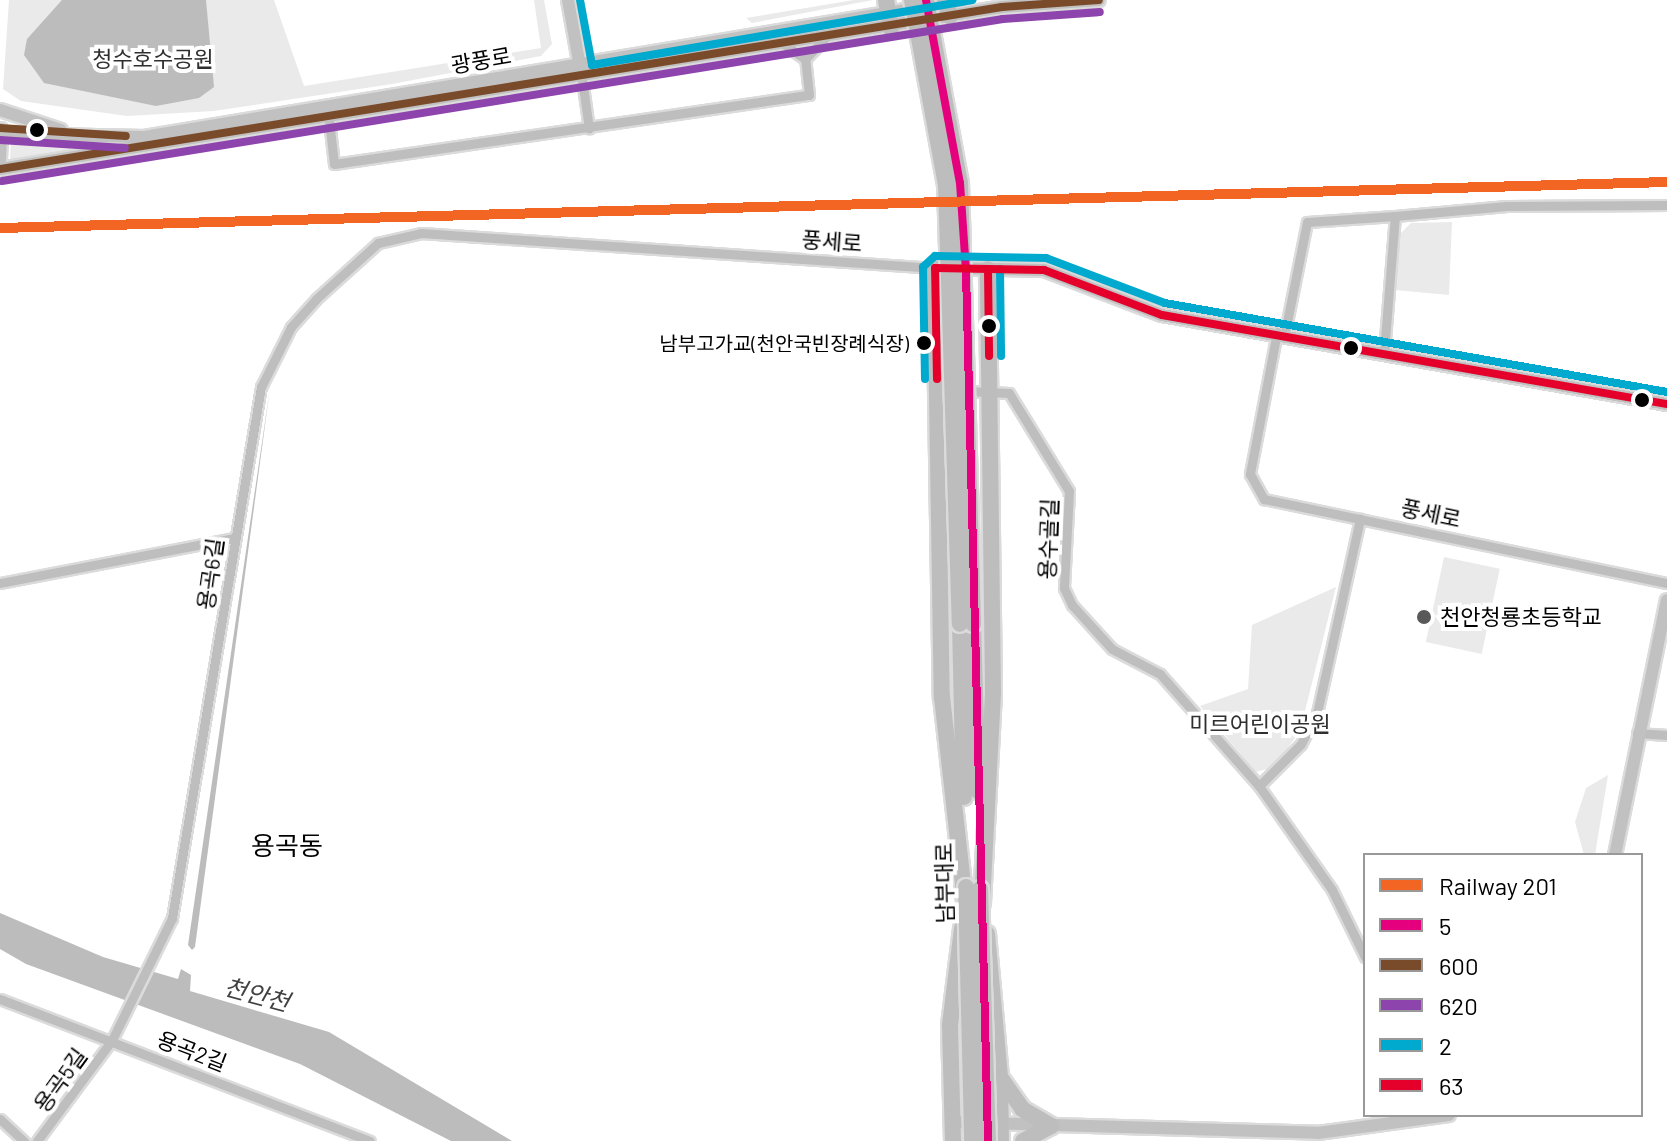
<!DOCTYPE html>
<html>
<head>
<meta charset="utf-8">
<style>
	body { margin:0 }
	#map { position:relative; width:1667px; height:1141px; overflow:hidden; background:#fff; font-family:Barlow,"Noto Sans KR",sans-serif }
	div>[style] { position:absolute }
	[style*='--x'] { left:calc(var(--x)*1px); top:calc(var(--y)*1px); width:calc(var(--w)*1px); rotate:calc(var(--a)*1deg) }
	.green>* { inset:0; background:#eaeaea; transform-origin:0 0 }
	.water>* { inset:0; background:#bcbcbc }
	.roads { filter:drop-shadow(2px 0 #dbdbdb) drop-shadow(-2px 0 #dbdbdb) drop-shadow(0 2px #dbdbdb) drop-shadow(0 -2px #dbdbdb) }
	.street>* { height:9px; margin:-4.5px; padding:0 4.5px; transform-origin:4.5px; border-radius:4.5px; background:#bebebe }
	.secondary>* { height:12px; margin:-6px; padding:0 6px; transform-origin:6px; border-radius:6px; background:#c1c1c1 }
	.highway>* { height:16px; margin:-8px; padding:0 8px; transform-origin:8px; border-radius:8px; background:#bdbdbd }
	.bridges { filter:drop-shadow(2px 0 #dbdbdb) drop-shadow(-2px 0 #dbdbdb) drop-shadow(0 2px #dbdbdb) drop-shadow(0 -2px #dbdbdb) }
	.highway-bridge>* { height:16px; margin:-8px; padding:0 8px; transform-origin:8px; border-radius:8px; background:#bdbdbd }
	.bus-1>* { height:8px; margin:-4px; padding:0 4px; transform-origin:4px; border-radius:4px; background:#e5007d }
	.bus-2>* { height:8px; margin:-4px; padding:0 4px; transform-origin:4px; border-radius:4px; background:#7a4b2a }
	.bus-3>* { height:8px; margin:-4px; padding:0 4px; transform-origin:4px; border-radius:4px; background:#8e44ad }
	.bus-4>* { height:8px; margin:-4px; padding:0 4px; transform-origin:4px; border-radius:4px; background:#00a9ce }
	.bus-5>* { height:8px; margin:-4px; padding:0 4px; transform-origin:4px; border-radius:4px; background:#e4002b }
	.rail-1>* { height:10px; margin:-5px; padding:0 5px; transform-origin:5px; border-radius:5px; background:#f26522 }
	.dots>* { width:22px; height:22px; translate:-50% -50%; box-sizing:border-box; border:4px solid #fff; border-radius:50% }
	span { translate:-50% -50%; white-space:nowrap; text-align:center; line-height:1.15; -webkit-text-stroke:8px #fff; paint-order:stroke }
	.bus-label { font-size:20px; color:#000 }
	.right { translate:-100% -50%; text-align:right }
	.park-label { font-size:22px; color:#2f2f2f }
	.street-label { font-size:22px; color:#000 }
	.poi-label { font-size:22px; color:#000 }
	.left { translate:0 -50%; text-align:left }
	.water-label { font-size:24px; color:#404040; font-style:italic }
	.quarter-label { font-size:26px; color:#000 }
	.legend { position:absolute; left:1363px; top:853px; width:280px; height:264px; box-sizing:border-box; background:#fff; border:2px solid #999; margin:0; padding:10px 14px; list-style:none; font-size:24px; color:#000 }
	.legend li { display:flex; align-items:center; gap:16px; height:40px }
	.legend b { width:40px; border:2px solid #999 }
</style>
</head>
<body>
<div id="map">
	<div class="green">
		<i style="clip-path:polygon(9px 0,274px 0,304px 86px,541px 48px,534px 0,544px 0,552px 44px,541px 56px,392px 84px,214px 111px,127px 116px,21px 101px,3px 89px)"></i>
		<i style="clip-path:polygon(873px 0,752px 23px,746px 18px,854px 0)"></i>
		<i style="clip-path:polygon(11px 137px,140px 144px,10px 162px)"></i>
		<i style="clip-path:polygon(1452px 222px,1449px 295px,1395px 290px,1401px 233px,1411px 223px)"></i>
		<i style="left:1444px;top:557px;width:57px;height:87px;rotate:12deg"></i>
		<i style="clip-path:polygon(1336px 587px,1300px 731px,1274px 767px,1256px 772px,1200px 706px,1248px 689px,1252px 625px)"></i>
		<i style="clip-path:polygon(1608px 775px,1595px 855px,1584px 855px,1575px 822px,1586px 788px)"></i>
	</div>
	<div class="water">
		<i style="clip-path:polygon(62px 0,206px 0,214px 87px,199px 98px,156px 106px,44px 83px,24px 55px,27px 39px)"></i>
		<i style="clip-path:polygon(270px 388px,195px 947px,192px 950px,188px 945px)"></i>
		<i style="clip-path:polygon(0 913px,103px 957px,178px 979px,181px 969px,191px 975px,190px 991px,329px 1032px,512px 1141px,451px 1141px,300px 1064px,26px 964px,0 949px)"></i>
	</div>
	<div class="roads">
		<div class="street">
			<i style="--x:785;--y:45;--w:24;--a:35"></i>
			<i style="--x:582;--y:79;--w:50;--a:82"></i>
			<i style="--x:329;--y:120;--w:44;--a:83.5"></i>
			<i style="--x:334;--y:164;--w:480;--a:-8.3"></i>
			<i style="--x:809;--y:95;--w:36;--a:-96"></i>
			<i style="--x:805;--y:59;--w:29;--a:-46"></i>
			<i style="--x:1277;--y:332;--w:145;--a:100.8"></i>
			<i style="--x:1250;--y:474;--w:29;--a:61"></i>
			<i style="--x:1264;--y:499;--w:412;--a:11.8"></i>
			<i style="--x:1285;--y:332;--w:112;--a:-78.7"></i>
			<i style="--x:1307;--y:222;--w:88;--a:-3.9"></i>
			<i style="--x:1384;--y:352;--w:136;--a:-85.4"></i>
			<i style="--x:1395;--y:216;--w:112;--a:-5.1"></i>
			<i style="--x:1507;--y:206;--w:160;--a:-0.4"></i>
			<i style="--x:965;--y:391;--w:44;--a:2.6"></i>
			<i style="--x:1009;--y:393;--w:115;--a:58.5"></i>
			<i style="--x:1069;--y:491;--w:97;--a:93"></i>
			<i style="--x:1064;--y:588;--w:19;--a:65"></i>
			<i style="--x:1072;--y:605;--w:59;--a:47.7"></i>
			<i style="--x:1112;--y:649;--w:54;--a:27.5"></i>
			<i style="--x:1160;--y:674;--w:149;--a:48.5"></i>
			<i style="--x:1259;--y:786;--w:127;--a:54.9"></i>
			<i style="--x:1332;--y:890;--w:75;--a:63.8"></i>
			<i style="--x:0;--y:583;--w:237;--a:-10.9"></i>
			<i style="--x:1637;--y:733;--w:30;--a:4"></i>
			<i style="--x:1259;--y:786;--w:59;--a:-45"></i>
			<i style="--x:1301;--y:744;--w:35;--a:-63"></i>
			<i style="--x:1317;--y:713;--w:199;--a:-77.5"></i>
			<i style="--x:0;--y:999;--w:396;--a:21"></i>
			<i style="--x:0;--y:1119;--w:33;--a:43"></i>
			<i style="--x:37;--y:1141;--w:126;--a:-53.4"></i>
			<i style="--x:112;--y:1040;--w:136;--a:-63.8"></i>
			<i style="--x:172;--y:918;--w:538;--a:-80.49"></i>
			<i style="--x:261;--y:387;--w:67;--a:-63.4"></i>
			<i style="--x:291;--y:327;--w:38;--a:-48"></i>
			<i style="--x:316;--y:299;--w:84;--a:-42.1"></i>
			<i style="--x:378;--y:243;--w:44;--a:-13.1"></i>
			<i style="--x:421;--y:233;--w:515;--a:3.9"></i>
		</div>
		<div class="secondary">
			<i style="--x:568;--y:0;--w:73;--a:79.8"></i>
			<i style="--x:0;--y:110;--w:64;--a:18.2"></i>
			<i style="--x:4;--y:134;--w:140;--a:1.2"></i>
			<i style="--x:144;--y:137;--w:831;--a:-9.48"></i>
			<i style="--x:0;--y:160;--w:31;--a:-88"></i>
			<i style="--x:0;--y:169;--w:1015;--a:-9.18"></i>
			<i style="--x:1002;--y:7;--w:97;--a:-4.1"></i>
			<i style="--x:955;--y:268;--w:89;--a:1.3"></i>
			<i style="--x:1044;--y:270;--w:126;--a:20.9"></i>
			<i style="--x:1162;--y:315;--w:513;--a:10"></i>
			<i style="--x:1615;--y:855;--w:260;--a:-78.5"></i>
			<i style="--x:952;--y:1122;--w:366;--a:1.7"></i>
			<i style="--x:1318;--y:1133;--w:132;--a:-7.8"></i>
		</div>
		<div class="highway">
			<i style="--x:886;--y:0;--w:29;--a:80"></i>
			<i style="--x:946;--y:0;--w:17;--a:77"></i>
			<i style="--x:935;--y:268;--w:429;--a:89.1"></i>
			<i style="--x:942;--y:697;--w:205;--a:83.6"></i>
			<i style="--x:960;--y:624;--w:173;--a:88.7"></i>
			<i style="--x:973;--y:624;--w:167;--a:88.3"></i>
			<i style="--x:982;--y:903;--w:210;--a:-87"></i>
			<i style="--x:993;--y:693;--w:424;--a:-90.7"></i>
			<i style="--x:987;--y:934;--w:144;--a:84.8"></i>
			<i style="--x:1000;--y:1077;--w:39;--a:55"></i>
			<i style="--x:1022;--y:1109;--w:34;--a:30"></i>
			<i style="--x:1000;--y:1079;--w:62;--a:89.1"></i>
			<i style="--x:953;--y:1141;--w:116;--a:-91.5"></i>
			<i style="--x:950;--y:1025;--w:98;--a:-82.9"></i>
			<i style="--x:1023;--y:1141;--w:32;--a:-28"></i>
		</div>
	</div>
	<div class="bridges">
		<div class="highway-bridge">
			<i style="--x:912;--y:0;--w:188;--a:79.6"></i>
			<i style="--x:946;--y:185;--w:439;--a:88.2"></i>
			<i style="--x:926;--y:0;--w:186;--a:79.5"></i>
			<i style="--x:960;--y:183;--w:441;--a:88.3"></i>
			<i style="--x:966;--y:887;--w:254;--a:88.6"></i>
			<i style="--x:980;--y:889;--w:252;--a:88.2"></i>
		</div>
	</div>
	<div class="bus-1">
		<i style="--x:926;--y:0;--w:186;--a:79.5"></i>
		<i style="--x:960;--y:183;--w:88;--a:86.1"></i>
		<i style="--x:966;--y:271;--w:870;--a:88.55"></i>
	</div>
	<div class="bus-2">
		<i style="--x:0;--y:128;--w:126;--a:3.6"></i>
		<i style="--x:0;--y:169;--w:1015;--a:-9.18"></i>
		<i style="--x:1002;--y:7;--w:97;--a:-4.1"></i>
	</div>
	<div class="bus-3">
		<i style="--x:0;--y:140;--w:125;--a:3.7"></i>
		<i style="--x:2;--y:181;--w:1014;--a:-9.19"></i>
		<i style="--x:1003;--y:19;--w:97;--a:-4.1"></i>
	</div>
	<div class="bus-4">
		<i style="--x:580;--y:0;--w:66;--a:79.5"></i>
		<i style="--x:592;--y:65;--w:386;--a:-9.7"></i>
		<i style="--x:1000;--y:269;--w:87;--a:89.3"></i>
		<i style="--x:925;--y:379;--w:112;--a:-91"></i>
		<i style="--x:923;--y:267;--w:16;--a:-43"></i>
		<i style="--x:935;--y:256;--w:111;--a:1"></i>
		<i style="--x:1046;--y:258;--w:127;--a:20.7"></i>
		<i style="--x:1165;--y:303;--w:510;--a:10.05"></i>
	</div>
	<div class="bus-5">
		<i style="--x:988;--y:269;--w:87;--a:89.3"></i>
		<i style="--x:937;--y:379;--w:111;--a:-91"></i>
		<i style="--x:935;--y:268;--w:109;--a:1.1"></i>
		<i style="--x:1044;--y:270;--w:126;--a:20.9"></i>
		<i style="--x:1162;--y:315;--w:513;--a:10"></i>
	</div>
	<div class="rail-1">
		<i style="--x:0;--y:228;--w:1668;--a:-1.58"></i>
	</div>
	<div class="dots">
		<i style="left:37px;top:130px;background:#000"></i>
		<i style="left:989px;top:326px;background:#000"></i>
		<i style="left:924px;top:343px;background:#000"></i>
		<i style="left:1351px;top:348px;background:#000"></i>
		<i style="left:1642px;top:400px;background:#000"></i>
		<i style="left:1424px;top:617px;background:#595959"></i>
	</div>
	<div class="bus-label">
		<span class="right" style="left:909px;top:343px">남부고가교(천안국빈장례식장)</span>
	</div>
	<div class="park-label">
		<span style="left:153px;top:59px">청수호수공원</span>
		<span style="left:1260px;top:724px">미르어린이공원</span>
	</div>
	<div class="street-label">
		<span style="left:481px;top:60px;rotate:-10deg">광풍로</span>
		<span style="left:832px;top:241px;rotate:4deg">풍세로</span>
		<span style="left:1431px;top:513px;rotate:12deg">풍세로</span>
		<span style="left:1048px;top:539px;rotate:-88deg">용수골길</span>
		<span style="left:210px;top:574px;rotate:-82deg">용곡6길</span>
		<span style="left:944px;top:883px;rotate:-91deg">남부대로</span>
		<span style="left:192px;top:1051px;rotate:21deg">용곡2길</span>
		<span style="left:60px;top:1080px;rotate:-54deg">용곡5길</span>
	</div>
	<div class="poi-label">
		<span class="left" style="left:1440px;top:617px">천안청룡초등학교</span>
	</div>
	<div class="water-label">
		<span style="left:257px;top:994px;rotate:15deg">천안천</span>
	</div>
	<div class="quarter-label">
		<span style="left:287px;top:845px">용곡동</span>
	</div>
	<ul class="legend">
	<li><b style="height:10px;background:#f26522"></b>Railway 201</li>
	<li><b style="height:10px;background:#e5007d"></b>5</li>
	<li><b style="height:10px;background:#7a4b2a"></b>600</li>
	<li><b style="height:10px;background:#8e44ad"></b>620</li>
	<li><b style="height:10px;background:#00a9ce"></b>2</li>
	<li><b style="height:10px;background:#e4002b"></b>63</li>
	</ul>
</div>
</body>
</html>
